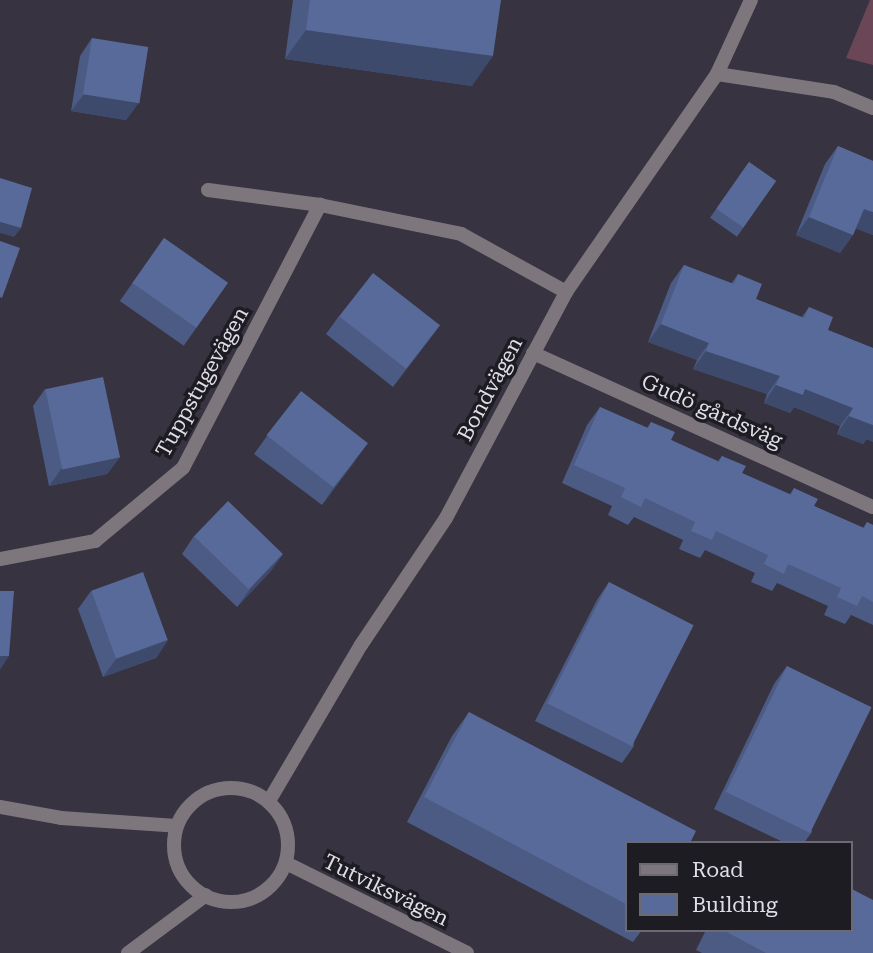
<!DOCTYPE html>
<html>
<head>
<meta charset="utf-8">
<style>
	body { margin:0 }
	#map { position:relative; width:873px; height:953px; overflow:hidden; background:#373341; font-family:"Roboto Serif",serif }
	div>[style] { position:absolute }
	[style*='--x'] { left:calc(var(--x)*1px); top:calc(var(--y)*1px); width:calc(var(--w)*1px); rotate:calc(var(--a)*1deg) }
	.green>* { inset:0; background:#6b4656 }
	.street>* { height:14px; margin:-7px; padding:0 7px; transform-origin:7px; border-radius:7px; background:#7d777d }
	.street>.ring { margin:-7px; padding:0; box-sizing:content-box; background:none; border:14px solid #7d777d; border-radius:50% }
	.wall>* { inset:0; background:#4c5b84; transform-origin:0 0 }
	.shaded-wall>* { inset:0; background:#3e4a6c }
	.building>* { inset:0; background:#586a9a; transform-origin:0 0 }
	span { translate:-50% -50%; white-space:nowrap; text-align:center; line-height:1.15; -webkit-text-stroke:7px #1e1c23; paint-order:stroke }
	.street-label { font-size:21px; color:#dfdde6 }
	.legend { position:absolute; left:625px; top:841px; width:228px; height:91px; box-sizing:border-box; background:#1e1c23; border:2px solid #6b6971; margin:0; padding:9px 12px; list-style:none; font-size:21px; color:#dfdde6 }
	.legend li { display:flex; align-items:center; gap:14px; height:35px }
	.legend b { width:35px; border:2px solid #6b6971 }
</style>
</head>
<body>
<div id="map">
	<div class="green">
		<i style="clip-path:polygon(870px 0,873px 0,873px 65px,846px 58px)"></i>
	</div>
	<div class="street">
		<i style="--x:717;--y:74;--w:118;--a:8.7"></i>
		<i style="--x:834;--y:92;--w:42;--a:22.3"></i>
		<i style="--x:208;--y:190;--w:113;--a:7.6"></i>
		<i style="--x:320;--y:205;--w:144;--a:11.6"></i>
		<i style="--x:461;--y:234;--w:120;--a:28.9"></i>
		<i style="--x:533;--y:353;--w:373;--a:24.4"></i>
		<i style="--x:0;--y:559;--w:97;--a:-10.7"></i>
		<i style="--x:95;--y:541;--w:114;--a:-39.7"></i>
		<i style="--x:183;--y:468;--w:297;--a:-62.5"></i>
		<i class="ring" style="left:174px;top:788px;width:100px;height:100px"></i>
		<i style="--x:269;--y:801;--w:181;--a:-59.5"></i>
		<i style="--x:361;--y:645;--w:153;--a:-56.2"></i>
		<i style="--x:446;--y:518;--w:256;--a:-62"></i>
		<i style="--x:566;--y:292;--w:265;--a:-55.3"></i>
		<i style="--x:717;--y:74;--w:81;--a:-65.3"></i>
		<i style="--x:0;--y:807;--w:62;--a:10.2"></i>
		<i style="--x:61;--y:818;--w:116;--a:3.9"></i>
		<i style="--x:286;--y:863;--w:202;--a:26.4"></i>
		<i style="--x:128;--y:953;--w:97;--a:-36.6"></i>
	</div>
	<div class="wall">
		<i style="clip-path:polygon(293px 0,501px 0,472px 86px,285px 59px)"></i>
		<i style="clip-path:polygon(92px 38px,139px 102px,126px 120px,71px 111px,80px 56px)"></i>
		<i style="clip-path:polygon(838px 146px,873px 161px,873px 235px,856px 228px,853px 235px,840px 253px,796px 235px,825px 164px)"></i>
		<i style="left:749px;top:162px;width:33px;height:68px;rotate:35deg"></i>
		<i style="left:164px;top:238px;width:78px;height:77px;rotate:35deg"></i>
		<i style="clip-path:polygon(684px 265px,731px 284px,738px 274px,756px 299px,802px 317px,809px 307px,828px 330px,873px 348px,873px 442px,867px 439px,863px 444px,837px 434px,840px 426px,794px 407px,790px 413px,764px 403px,767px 394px,693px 369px,697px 360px,648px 342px,671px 283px)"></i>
		<i style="clip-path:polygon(339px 316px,440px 325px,393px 387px,326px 334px)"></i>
		<i style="clip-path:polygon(45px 389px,120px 457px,107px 474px,49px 486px,33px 406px)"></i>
		<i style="clip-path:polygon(600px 407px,647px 428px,651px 422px,671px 440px,718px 461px,722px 456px,742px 473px,790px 494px,794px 488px,814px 506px,863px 528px,867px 522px,873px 525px,873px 625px,851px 615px,845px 624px,824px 615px,828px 606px,777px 583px,772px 591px,751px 582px,755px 573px,705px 550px,700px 558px,679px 549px,683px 540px,634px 517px,628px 525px,608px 515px,612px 506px,562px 483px,587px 425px)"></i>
		<i style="clip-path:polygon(267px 436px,355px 461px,322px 505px,254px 454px)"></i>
		<i style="clip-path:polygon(194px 536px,283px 554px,270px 572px,237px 607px,182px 554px)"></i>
		<i style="clip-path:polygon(609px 582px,634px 746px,622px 763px,535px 721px,597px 600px)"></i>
		<i style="clip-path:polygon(91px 591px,168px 640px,156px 658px,103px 677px,78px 609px)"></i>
		<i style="clip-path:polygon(787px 666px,812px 832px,804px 843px,785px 843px,714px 809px,774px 684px)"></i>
		<i style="clip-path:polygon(469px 712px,626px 843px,626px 930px,642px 930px,633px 942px,407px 822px,452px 736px)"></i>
		<i style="clip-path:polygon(706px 930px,850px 930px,873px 953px,702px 953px,696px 950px)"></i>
	</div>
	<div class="shaded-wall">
		<i style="clip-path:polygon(306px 30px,493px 56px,472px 86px,285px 59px)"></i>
		<i style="clip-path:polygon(84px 94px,139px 102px,126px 120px,71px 111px)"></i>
		<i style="clip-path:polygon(864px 209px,873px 212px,873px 235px,851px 227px)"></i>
		<i style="clip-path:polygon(809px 217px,853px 235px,840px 253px,796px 235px)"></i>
		<i style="clip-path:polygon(0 222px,21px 228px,14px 237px,0 233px)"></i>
		<i style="clip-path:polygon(661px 324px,709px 343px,697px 360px,648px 342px)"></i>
		<i style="clip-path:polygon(440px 325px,427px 343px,393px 387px,406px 369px)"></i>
		<i style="clip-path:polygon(706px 351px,780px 376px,767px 394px,693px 369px)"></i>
		<i style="clip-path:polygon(776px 385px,805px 389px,853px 408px,840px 426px,794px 407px,790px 413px,764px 403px)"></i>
		<i style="clip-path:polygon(849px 416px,873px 425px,873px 442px,867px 439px,863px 444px,837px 434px)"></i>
		<i style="clip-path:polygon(368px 443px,355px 461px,322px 505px,334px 487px)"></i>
		<i style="clip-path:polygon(120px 457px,107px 474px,49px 486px,62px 468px)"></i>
		<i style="clip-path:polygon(283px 554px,270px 572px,237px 607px,250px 589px)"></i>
		<i style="clip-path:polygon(168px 640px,156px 658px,103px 677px,116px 659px)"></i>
		<i style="clip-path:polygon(0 656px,9px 656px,0 670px)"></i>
	</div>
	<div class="building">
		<i style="clip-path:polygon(310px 0,501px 0,493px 56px,306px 30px)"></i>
		<i style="left:92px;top:38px;width:57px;height:57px;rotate:9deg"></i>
		<i style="clip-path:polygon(838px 146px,873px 161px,873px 212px,864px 209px,853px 235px,809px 217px)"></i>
		<i style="left:749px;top:162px;width:33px;height:57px;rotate:35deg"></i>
		<i style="clip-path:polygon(0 178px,32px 188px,21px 228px,0 222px)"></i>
		<i style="left:164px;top:238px;width:78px;height:55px;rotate:35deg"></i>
		<i style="clip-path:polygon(0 241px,20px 248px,2px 298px,0 297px)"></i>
		<i style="clip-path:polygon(684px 265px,734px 284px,738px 274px,762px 284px,756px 299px,804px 318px,809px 307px,833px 317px,828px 330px,873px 348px,873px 425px,849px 416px,853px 408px,805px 389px,803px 395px,776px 385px,780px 376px,706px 351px,709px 343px,661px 324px)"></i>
		<i style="left:373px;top:273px;width:85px;height:55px;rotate:38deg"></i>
		<i style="left:103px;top:377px;width:82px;height:59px;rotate:78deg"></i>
		<i style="left:301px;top:391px;width:85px;height:56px;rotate:38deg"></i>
		<i style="clip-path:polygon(600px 407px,648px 428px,651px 422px,675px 432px,671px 440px,719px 462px,722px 456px,746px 466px,742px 473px,791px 495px,794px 488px,818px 499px,814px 506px,864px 528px,867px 522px,873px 525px,873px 602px,862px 596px,857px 606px,837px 597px,841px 588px,788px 564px,784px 574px,764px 564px,768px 555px,716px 531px,712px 540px,691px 531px,695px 522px,645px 498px,641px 507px,621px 497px,625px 488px,574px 465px)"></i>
		<i style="left:228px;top:501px;width:76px;height:49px;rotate:44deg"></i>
		<i style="left:143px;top:572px;width:72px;height:55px;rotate:70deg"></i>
		<i style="left:609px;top:582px;width:95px;height:136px;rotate:27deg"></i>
		<i style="clip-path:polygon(0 591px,14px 591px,9px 656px,0 656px)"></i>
		<i style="left:787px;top:666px;width:94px;height:140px;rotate:26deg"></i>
		<i style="clip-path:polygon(469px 712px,696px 831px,690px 843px,626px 843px,626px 904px,424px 797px)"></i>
		<i style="clip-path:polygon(850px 888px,873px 900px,873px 953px,766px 953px,723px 930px,850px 930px)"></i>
	</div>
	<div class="street-label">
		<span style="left:202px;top:382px;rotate:-61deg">Tuppstugevägen</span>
		<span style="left:490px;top:389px;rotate:-62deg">Bondvägen</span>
		<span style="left:712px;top:411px;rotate:24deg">Gudö gårdsväg</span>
		<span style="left:386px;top:890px;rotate:26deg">Tutviksvägen</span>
	</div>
	<ul class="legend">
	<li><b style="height:9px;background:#7d777d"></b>Road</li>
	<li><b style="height:19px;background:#586a9a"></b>Building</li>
	</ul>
</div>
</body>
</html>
